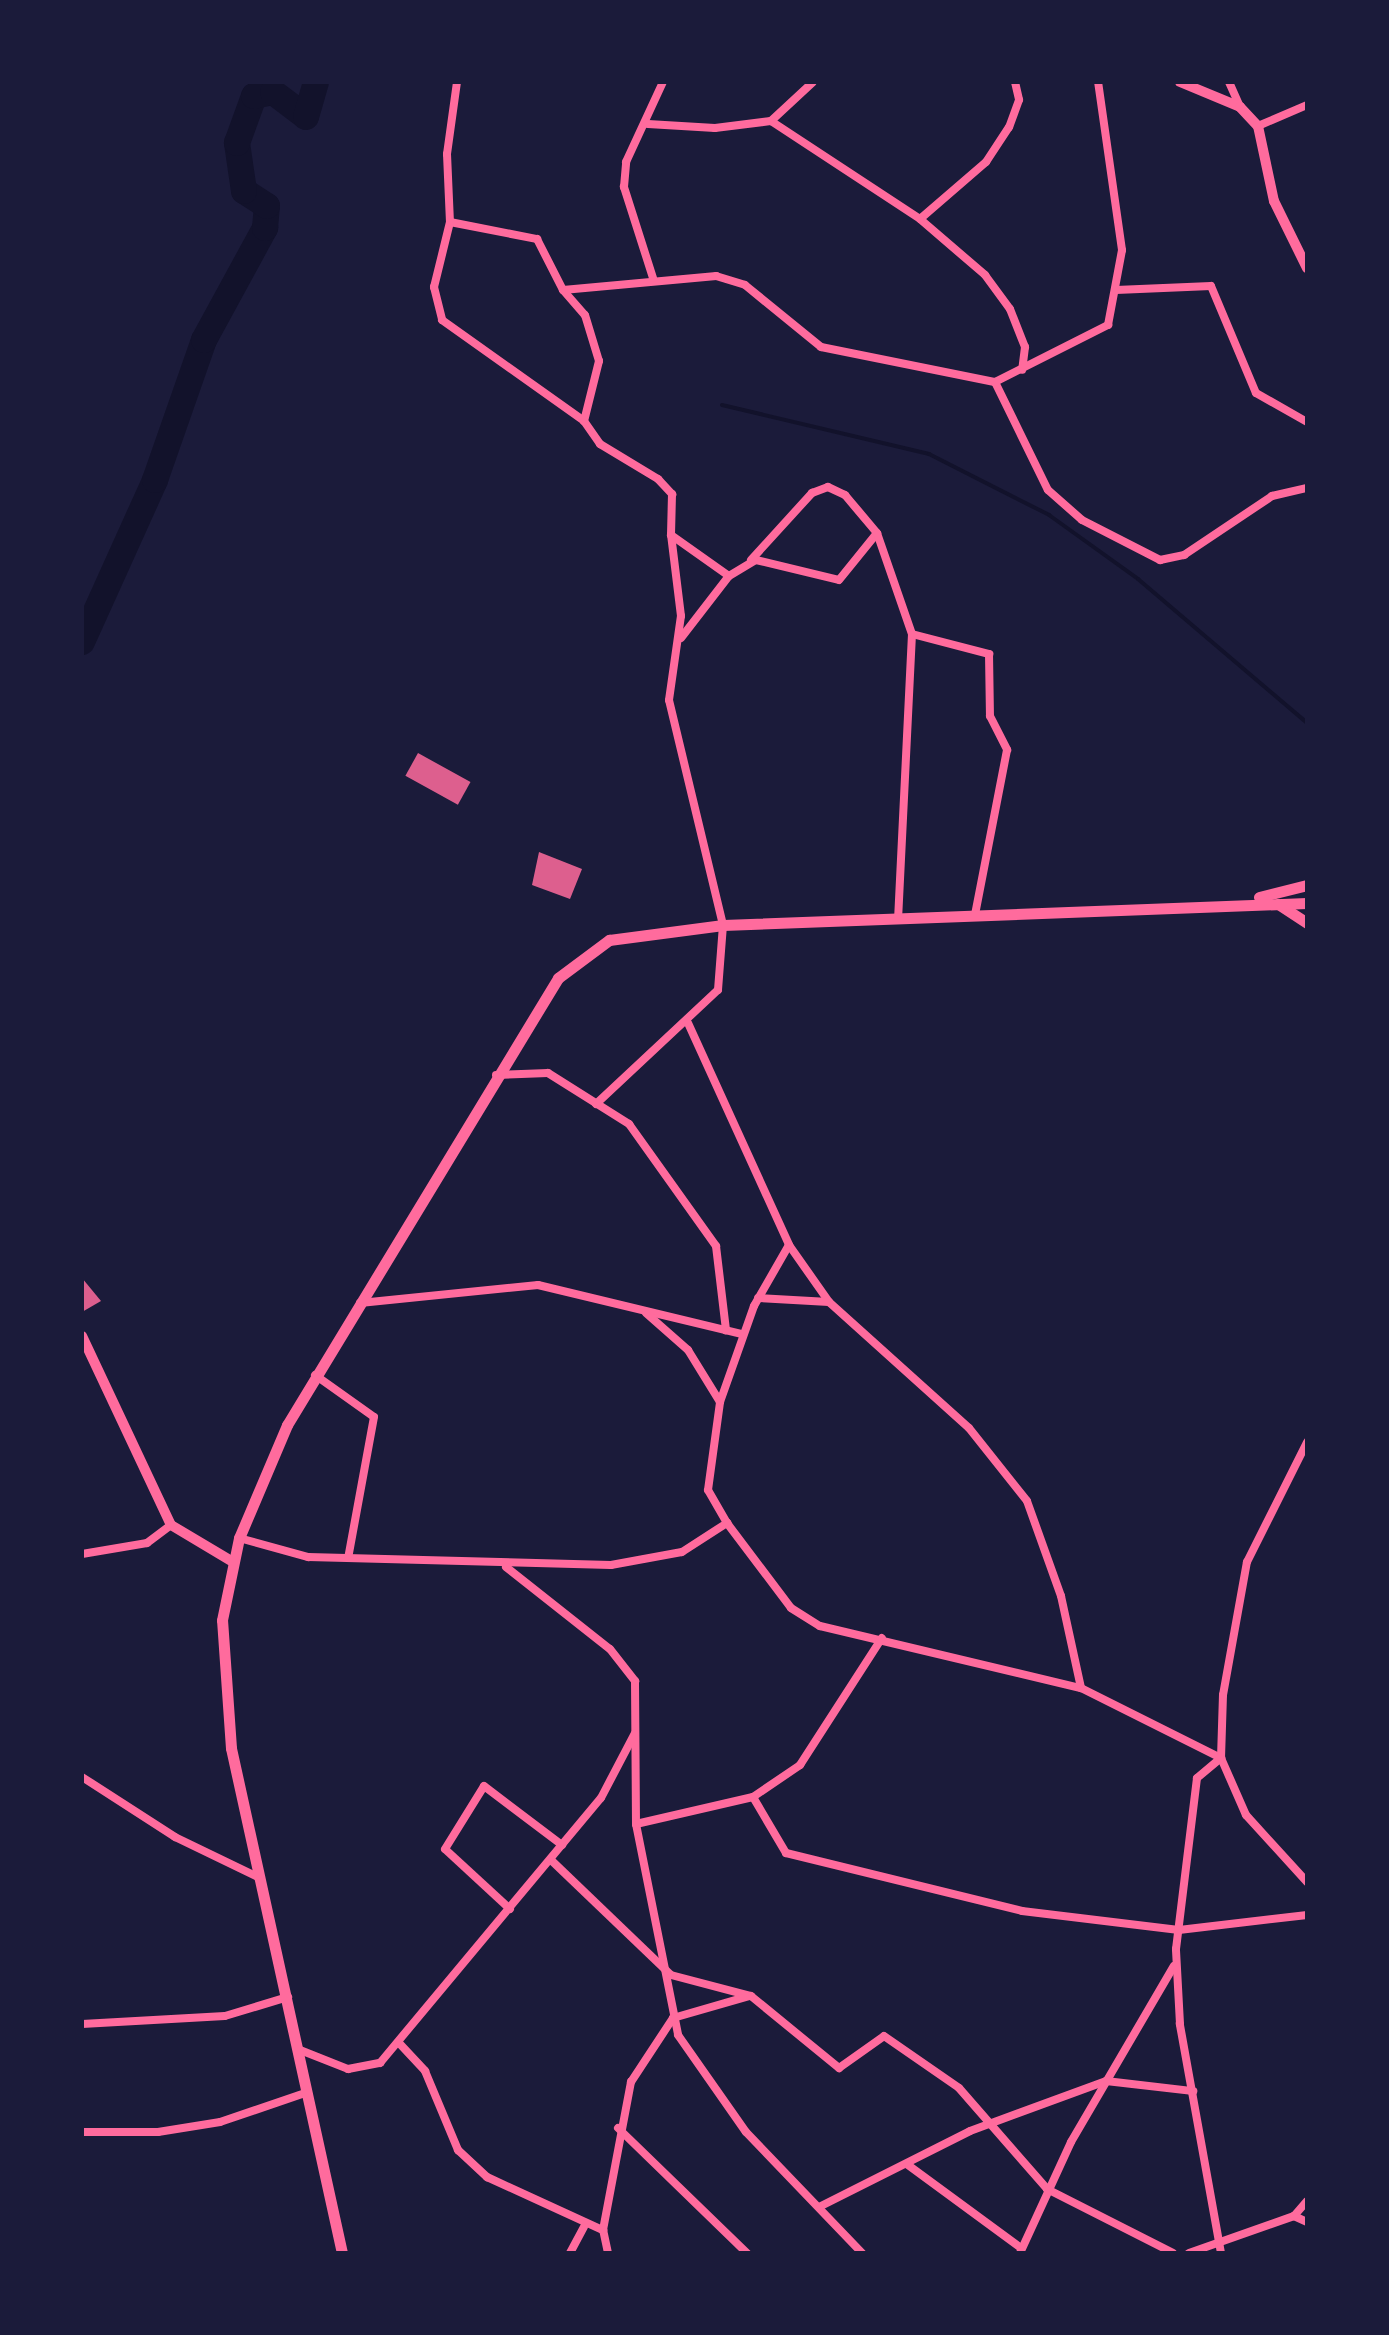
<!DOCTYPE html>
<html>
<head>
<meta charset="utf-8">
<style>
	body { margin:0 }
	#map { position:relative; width:1389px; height:2335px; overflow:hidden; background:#1b1b3a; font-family:"PT Sans",sans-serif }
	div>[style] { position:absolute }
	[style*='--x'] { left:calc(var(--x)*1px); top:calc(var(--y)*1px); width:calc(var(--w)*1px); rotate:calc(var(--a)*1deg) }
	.stream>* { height:4px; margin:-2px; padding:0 2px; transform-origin:2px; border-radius:2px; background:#12122b }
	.river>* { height:26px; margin:-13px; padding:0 13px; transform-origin:13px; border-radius:13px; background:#12122b }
	.building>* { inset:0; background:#dd5f8e; transform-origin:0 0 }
	.minor>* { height:8px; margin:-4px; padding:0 4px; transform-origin:4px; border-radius:4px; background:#ff6b9d }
	.tertiary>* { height:10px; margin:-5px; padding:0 5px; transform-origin:5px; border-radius:5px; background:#ff6b9d }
	.secondary>* { height:11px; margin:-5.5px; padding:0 5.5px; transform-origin:5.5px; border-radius:5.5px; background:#ff6b9d }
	span { translate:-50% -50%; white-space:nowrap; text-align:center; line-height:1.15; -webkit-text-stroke:8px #1b1b3a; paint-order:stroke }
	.frame { position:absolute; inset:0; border:84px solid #1b1b3a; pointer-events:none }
</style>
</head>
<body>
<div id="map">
	<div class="stream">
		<i style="--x:722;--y:405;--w:213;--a:13.3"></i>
		<i style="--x:929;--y:454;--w:135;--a:26.9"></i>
		<i style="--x:1049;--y:515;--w:110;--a:35.7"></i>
		<i style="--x:1138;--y:579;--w:222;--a:40.4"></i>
	</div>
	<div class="river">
		<i style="--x:82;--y:642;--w:178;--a:-65.7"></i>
		<i style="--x:155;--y:480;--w:148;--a:-70.7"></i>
		<i style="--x:204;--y:340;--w:128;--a:-61.4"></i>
		<i style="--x:265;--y:228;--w:22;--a:-85"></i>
		<i style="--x:267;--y:206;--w:27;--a:-147"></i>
		<i style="--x:244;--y:191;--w:49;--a:-98.3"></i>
		<i style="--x:237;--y:143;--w:50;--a:-70.1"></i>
		<i style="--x:254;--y:96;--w:19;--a:-12"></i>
		<i style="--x:273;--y:92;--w:41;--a:37.1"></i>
		<i style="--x:306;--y:117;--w:36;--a:-74"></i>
	</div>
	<div class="building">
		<i style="left:418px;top:753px;width:60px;height:26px;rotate:29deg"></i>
		<i style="clip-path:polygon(539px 852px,582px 869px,570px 899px,532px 885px)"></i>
		<i style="clip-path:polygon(82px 1278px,101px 1301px,82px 1312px)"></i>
	</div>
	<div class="minor">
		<i style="--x:457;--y:82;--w:73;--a:97.9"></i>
		<i style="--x:447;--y:154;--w:68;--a:87.5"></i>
		<i style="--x:450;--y:222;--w:67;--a:103.8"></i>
		<i style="--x:434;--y:287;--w:34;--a:76"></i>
		<i style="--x:442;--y:320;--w:174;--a:35.4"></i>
		<i style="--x:584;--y:421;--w:28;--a:55"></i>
		<i style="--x:600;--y:444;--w:68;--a:31.1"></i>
		<i style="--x:658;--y:479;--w:21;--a:47"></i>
		<i style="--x:672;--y:494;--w:41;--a:91.4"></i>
		<i style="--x:671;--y:535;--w:71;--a:35.3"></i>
		<i style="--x:729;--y:576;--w:31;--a:-31"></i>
		<i style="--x:756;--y:560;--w:85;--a:13.5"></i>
		<i style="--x:839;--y:580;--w:60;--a:-51"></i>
		<i style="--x:1015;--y:82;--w:18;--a:77"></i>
		<i style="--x:1019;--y:100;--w:29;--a:110"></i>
		<i style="--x:1009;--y:127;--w:42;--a:123.3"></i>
		<i style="--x:986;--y:162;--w:87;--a:139.2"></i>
		<i style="--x:920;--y:219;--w:86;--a:40.7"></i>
		<i style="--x:985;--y:275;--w:42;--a:53.7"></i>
		<i style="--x:1010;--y:309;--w:41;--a:68.5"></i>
		<i style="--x:1025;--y:347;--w:23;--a:97"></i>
		<i style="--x:1229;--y:82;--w:27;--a:66"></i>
		<i style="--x:771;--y:121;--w:57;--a:-42.9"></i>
		<i style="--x:648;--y:124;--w:67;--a:3.4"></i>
		<i style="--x:715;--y:128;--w:56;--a:-7.1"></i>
		<i style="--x:771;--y:121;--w:178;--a:33.3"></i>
		<i style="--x:1258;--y:126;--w:53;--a:-23.2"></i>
		<i style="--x:450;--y:222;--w:89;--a:11.1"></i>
		<i style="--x:537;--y:239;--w:57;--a:63"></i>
		<i style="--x:563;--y:290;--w:154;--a:-5.2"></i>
		<i style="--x:716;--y:276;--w:30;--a:17"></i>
		<i style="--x:745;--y:285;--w:98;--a:39.2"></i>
		<i style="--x:821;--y:347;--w:177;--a:11.4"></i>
		<i style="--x:995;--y:382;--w:127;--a:-26.8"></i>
		<i style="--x:1108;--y:325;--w:76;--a:-79.4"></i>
		<i style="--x:1122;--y:250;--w:170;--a:-98.1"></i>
		<i style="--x:653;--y:278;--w:96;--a:-107.7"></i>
		<i style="--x:624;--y:187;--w:25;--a:-85"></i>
		<i style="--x:626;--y:162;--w:88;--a:-65.2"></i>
		<i style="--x:563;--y:290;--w:33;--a:49"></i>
		<i style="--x:585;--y:315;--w:48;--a:73.1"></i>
		<i style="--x:599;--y:361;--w:62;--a:104"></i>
		<i style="--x:1116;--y:290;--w:95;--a:-2.4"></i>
		<i style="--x:1211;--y:286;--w:116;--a:67.2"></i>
		<i style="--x:1256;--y:393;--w:59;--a:29.6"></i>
		<i style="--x:995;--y:382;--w:120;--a:63.9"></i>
		<i style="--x:1048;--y:490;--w:45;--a:41.4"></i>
		<i style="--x:1082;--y:520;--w:88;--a:27.1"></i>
		<i style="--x:1160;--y:560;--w:25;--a:-12"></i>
		<i style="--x:1184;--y:555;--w:106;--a:-33.8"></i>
		<i style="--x:1272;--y:496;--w:36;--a:-13"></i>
		<i style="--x:751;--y:560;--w:91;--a:-47.7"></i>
		<i style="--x:812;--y:493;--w:17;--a:-21"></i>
		<i style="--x:828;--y:487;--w:19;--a:25"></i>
		<i style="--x:845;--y:495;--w:50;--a:49.9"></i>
		<i style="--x:877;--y:533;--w:107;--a:70.9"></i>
		<i style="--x:912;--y:634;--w:283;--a:92.8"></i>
		<i style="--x:912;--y:634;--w:80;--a:14.6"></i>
		<i style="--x:989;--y:654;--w:62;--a:89.1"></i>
		<i style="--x:990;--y:716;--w:38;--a:63"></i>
		<i style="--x:1007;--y:750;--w:167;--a:101"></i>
		<i style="--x:681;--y:638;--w:78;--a:-52.3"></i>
		<i style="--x:688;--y:1023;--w:244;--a:65.5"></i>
		<i style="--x:789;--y:1245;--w:70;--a:54.9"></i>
		<i style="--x:829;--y:1302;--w:188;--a:42"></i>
		<i style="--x:969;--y:1428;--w:93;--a:51.5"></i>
		<i style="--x:1027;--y:1501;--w:101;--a:70.3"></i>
		<i style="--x:1061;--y:1596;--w:94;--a:77.7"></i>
		<i style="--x:496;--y:1075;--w:52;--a:-2.2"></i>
		<i style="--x:548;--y:1073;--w:96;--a:32.2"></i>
		<i style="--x:629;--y:1124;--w:150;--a:54.5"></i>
		<i style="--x:716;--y:1246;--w:85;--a:83.2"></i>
		<i style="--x:596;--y:1104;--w:167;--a:-43.1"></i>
		<i style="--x:718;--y:990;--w:65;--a:-85.6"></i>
		<i style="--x:723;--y:925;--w:231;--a:-103.5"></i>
		<i style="--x:669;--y:700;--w:85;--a:-81.9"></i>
		<i style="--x:681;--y:616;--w:82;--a:-97"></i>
		<i style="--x:758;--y:1298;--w:71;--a:3.2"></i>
		<i style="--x:360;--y:1303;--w:179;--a:-5.8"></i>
		<i style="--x:538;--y:1285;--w:210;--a:13.5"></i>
		<i style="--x:646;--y:1313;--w:56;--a:41.4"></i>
		<i style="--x:688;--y:1350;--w:61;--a:58.4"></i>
		<i style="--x:315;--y:1375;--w:72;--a:35.4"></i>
		<i style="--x:374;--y:1417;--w:143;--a:100.4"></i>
		<i style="--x:727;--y:1523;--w:38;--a:-120"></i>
		<i style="--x:708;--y:1490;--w:89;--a:-82.2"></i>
		<i style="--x:720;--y:1402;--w:102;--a:-70.5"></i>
		<i style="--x:754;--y:1306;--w:70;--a:-60.2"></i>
		<i style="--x:239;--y:1538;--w:72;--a:15.4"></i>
		<i style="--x:308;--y:1557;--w:303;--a:1.5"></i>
		<i style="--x:611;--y:1565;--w:72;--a:-10.4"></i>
		<i style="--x:682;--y:1552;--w:54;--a:-32.8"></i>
		<i style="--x:727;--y:1523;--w:106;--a:53"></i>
		<i style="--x:791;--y:1608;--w:34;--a:32"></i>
		<i style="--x:820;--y:1626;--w:268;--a:13.4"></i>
		<i style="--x:1081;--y:1688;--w:157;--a:26.6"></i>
		<i style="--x:1221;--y:1758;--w:62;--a:66.3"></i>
		<i style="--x:1246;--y:1815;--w:91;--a:47.7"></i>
		<i style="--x:82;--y:1554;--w:66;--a:-9.6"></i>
		<i style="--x:147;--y:1543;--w:30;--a:-37"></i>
		<i style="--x:506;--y:1567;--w:132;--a:38.3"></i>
		<i style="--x:610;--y:1649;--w:41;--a:52"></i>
		<i style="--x:635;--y:1681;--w:143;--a:89.6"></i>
		<i style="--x:636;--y:1824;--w:215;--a:78.7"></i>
		<i style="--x:678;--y:2035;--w:118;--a:55"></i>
		<i style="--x:746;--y:2132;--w:168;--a:46.2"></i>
		<i style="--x:82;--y:1777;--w:111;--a:32.8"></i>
		<i style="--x:175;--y:1837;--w:94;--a:25.8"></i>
		<i style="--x:753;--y:1797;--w:65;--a:59.5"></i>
		<i style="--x:786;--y:1853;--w:243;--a:13.8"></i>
		<i style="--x:1022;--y:1911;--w:158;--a:6.9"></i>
		<i style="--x:1179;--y:1930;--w:129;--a:-6.7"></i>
		<i style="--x:636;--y:1824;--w:120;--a:-13"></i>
		<i style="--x:753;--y:1797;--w:57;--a:-34.2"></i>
		<i style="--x:800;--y:1765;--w:151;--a:-57.2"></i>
		<i style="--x:551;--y:1860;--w:166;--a:43.8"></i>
		<i style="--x:671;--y:1975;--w:83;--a:14.7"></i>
		<i style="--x:751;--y:1996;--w:114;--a:39.3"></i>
		<i style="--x:839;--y:2068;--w:55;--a:-35.4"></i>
		<i style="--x:884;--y:2036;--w:91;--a:34.7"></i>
		<i style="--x:959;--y:2088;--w:134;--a:48.9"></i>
		<i style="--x:1047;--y:2189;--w:141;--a:26.9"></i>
		<i style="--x:510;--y:1909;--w:88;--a:-137.3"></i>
		<i style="--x:445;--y:1849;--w:74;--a:-58.2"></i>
		<i style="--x:484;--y:1786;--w:98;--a:37.1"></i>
		<i style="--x:82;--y:2024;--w:143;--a:-3.2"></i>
		<i style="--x:225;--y:2016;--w:66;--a:-16.8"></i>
		<i style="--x:400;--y:2044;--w:37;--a:47"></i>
		<i style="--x:425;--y:2071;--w:86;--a:67.3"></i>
		<i style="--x:458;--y:2150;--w:40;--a:43"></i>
		<i style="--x:487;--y:2177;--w:128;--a:24.6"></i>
		<i style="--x:300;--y:2050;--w:52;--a:21.6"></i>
		<i style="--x:348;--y:2069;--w:33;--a:-11"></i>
		<i style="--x:380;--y:2063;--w:345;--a:-50.2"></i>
		<i style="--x:601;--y:1798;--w:73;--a:-62.4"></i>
		<i style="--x:618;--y:2128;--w:180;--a:44.1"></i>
		<i style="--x:82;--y:2132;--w:76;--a:0"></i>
		<i style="--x:158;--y:2132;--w:63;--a:-9.2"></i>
		<i style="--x:220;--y:2122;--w:93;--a:-18.8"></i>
		<i style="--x:908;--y:2165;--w:140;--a:36.3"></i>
		<i style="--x:819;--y:2207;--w:169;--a:-26.7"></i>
		<i style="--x:970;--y:2131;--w:145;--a:-20.2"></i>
		<i style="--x:1106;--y:2081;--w:88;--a:6.6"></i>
		<i style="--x:1294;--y:2216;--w:14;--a:25"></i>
		<i style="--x:570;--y:2253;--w:30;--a:-62"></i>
		<i style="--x:608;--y:2253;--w:24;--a:-102"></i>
		<i style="--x:603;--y:2230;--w:151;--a:-79.3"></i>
		<i style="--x:631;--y:2082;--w:77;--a:-56.7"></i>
		<i style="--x:673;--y:2018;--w:79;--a:-16.1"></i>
		<i style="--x:1020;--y:2253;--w:122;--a:-65.3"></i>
		<i style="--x:1071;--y:2142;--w:204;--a:-59.7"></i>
		<i style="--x:1189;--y:2253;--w:111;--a:-19.4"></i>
		<i style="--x:1294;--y:2216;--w:20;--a:-49"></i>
		<i style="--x:1221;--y:2253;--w:233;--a:-100.2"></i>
		<i style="--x:1180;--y:2024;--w:75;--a:-93.1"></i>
		<i style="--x:1176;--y:1949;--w:172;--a:-83"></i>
		<i style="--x:1197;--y:1778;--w:31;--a:-40"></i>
		<i style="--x:1221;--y:1758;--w:63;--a:-88.2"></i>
		<i style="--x:1223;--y:1695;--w:135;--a:-79.8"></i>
		<i style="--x:1247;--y:1562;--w:134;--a:-63.4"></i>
	</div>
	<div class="tertiary">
		<i style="--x:1180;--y:82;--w:65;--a:22.6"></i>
		<i style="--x:1240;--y:107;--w:26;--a:47"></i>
		<i style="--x:1258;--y:126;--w:77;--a:78"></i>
		<i style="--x:1274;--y:201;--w:75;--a:63.8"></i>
		<i style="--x:82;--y:1336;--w:209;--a:64.8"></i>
		<i style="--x:171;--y:1525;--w:72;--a:30.8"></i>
	</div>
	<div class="secondary">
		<i style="--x:1259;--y:897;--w:49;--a:-14"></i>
		<i style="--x:1278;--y:904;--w:35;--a:33"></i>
		<i style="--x:342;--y:2253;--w:517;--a:-102.4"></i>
		<i style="--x:231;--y:1748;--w:128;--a:-94"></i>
		<i style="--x:222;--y:1620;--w:84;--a:-78.3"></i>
		<i style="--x:239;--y:1538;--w:123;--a:-67"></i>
		<i style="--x:287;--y:1425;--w:523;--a:-58.77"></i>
		<i style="--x:558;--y:978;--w:64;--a:-36.7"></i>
		<i style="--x:609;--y:940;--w:115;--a:-7.5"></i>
		<i style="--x:723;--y:925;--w:584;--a:-2.16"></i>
	</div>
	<div class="frame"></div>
</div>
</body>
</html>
